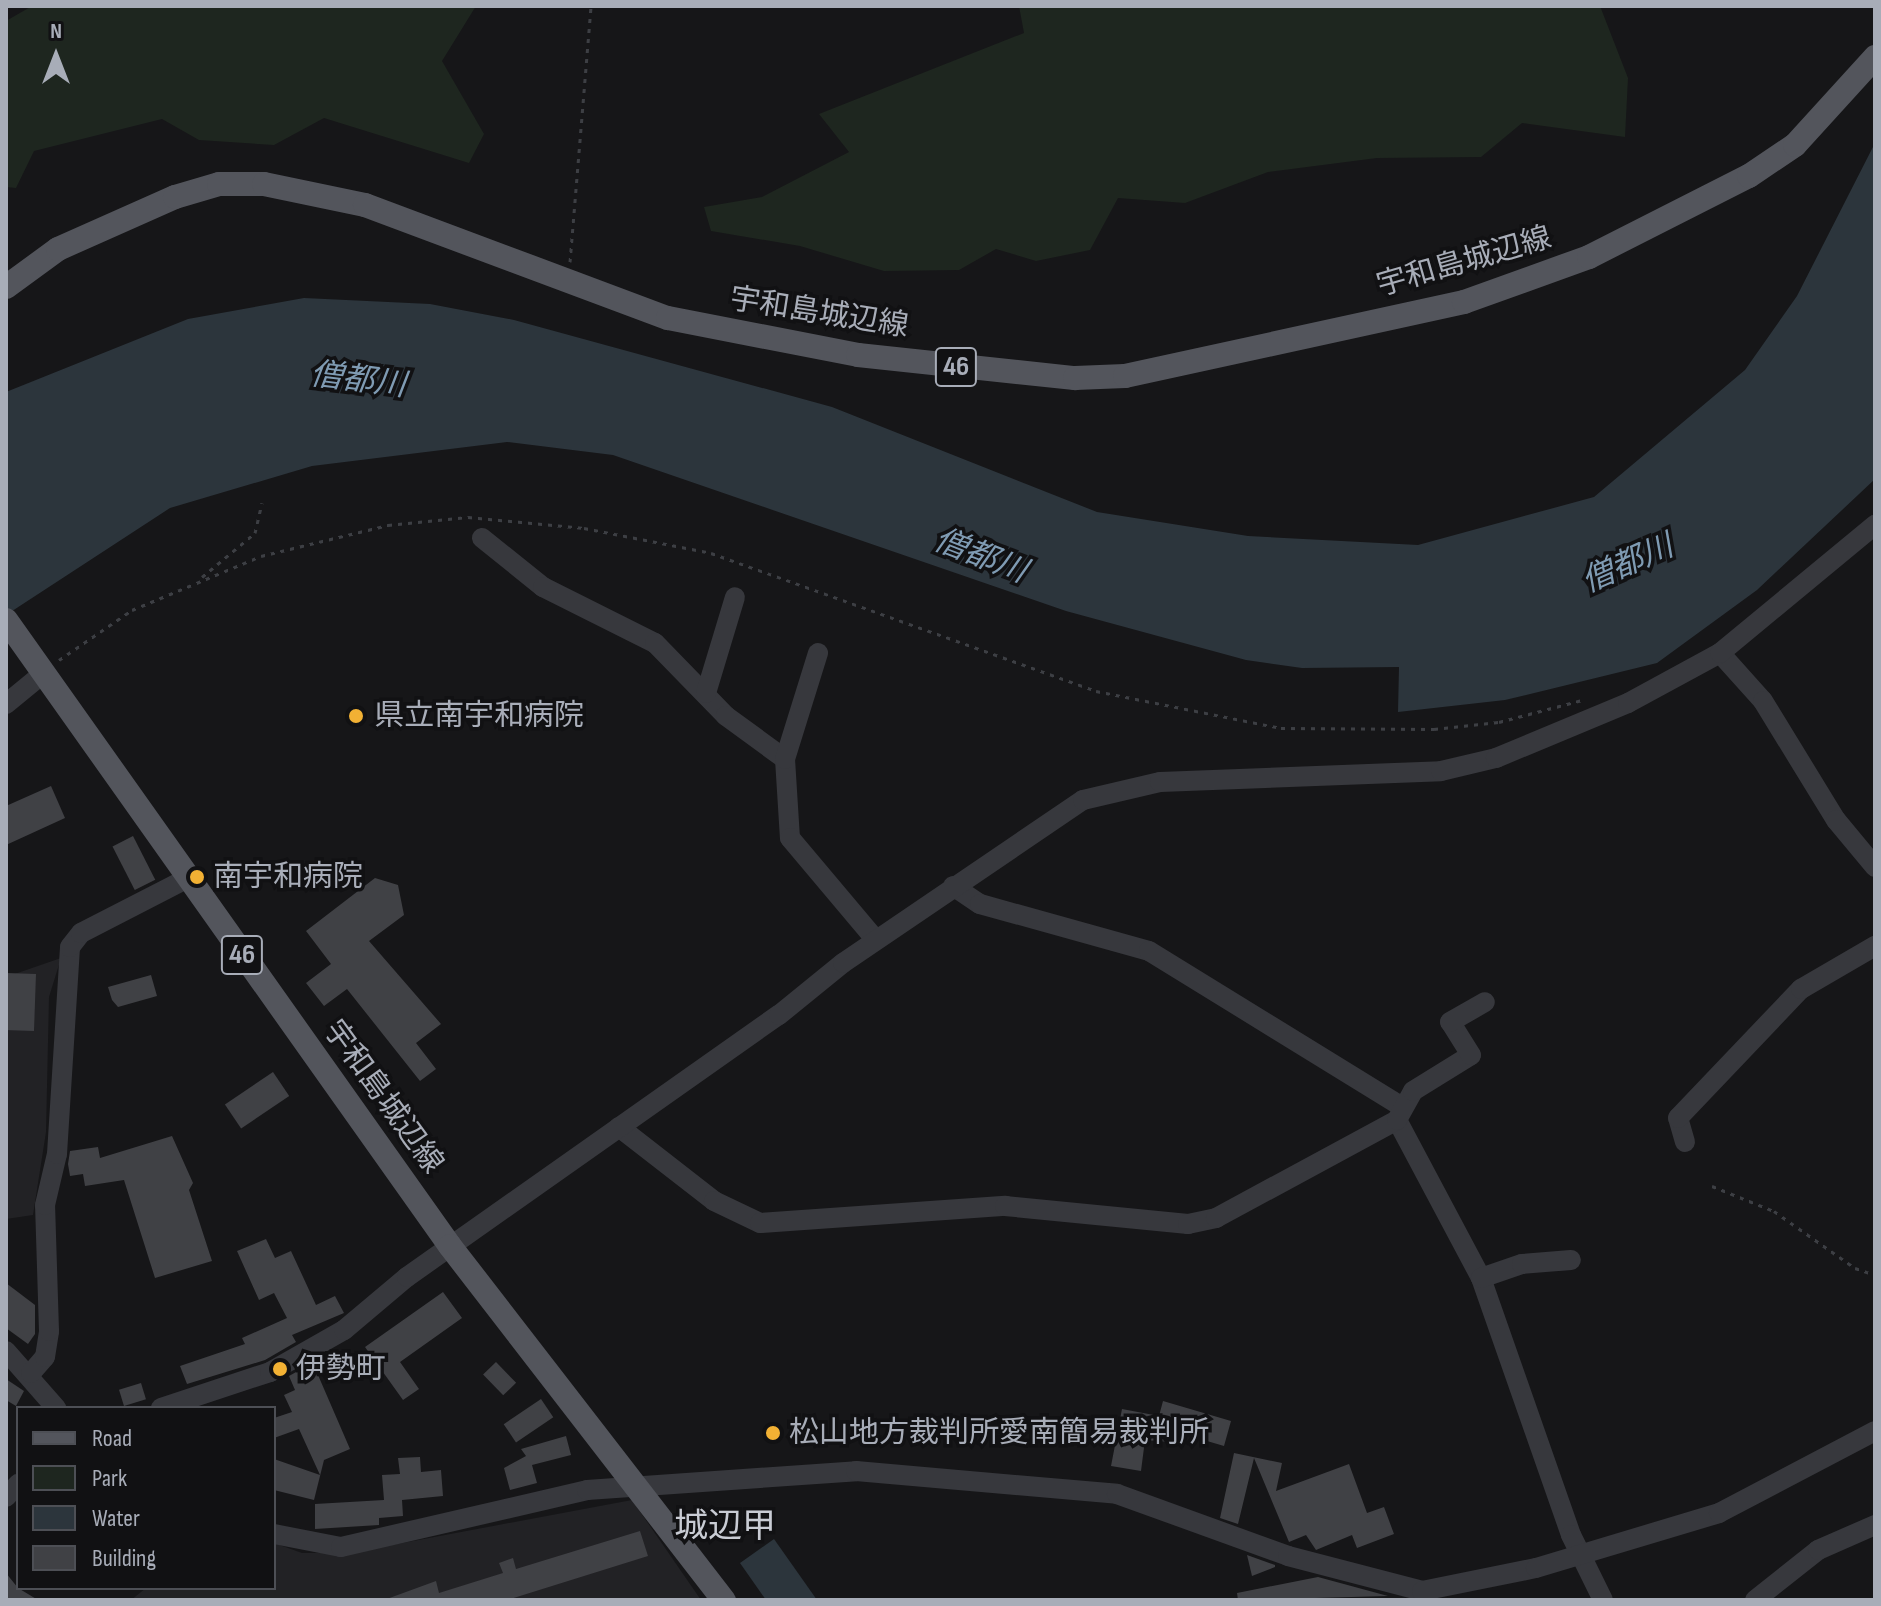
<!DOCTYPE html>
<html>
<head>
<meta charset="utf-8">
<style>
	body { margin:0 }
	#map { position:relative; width:1881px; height:1606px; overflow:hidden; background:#161618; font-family:"Sofia Sans Condensed","Noto Sans JP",sans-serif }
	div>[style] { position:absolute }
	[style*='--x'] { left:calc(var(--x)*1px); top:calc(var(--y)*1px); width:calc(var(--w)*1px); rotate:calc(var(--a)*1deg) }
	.built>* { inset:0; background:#222225 }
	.green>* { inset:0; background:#1e261f }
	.water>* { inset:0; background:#2c353c }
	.building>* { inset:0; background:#404145; transform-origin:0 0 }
	.path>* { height:3px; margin-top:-1.5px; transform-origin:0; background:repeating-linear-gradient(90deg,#3d3f44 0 4px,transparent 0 10px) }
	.minor>* { height:20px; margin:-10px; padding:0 10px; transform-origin:10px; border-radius:10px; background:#37383d }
	.major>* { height:24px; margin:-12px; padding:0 12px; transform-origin:12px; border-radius:12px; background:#53555c }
	.dots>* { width:22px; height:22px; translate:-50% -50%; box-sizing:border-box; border:4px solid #111113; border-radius:50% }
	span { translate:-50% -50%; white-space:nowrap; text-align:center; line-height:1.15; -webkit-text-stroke:7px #111113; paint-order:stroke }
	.shield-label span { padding:2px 6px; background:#111113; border:2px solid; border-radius:6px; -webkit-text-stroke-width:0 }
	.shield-label { font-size:28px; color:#a8adb8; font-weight:700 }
	.street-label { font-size:30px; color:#a8adb8 }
	.poi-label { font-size:30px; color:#a8adb8 }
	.left { translate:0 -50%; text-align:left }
	.water-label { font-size:32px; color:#7f9bb3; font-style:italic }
	.quarter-label { font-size:34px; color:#c9ccd4 }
	.frame { position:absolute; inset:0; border:8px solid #a8adb8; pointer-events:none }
	.legend { position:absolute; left:16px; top:1406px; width:260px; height:184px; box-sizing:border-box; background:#111113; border:2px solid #4d4f55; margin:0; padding:10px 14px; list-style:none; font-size:24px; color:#a8adb8 }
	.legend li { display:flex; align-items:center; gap:16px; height:40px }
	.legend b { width:40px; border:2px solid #4d4f55 }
	.north { position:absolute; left:16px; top:16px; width:80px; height:80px; -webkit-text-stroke:6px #111113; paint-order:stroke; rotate:0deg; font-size:22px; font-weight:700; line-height:32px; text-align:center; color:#a8adb8 }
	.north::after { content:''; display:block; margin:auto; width:28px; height:36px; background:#a8adb8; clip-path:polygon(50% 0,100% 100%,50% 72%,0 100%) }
</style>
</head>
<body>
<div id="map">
	<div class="built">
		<i style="clip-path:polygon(61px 958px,49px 997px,46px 1132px,33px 1215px,6px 1219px,6px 977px)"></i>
		<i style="clip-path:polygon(632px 1500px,701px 1600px,131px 1600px,146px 1588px,274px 1588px,274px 1543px,302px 1553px,349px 1553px)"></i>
	</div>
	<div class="green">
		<i style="clip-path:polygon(32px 6px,476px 6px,442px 61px,484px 134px,469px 163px,324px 118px,274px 145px,199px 140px,162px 119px,34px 151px,16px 188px,6px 187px,6px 21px)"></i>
		<i style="clip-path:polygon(1019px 6px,1600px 6px,1628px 78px,1625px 137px,1522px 123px,1481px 157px,1377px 158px,1268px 172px,1185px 203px,1118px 198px,1090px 250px,1036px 261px,996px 249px,959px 270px,884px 271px,800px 246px,711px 231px,704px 207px,762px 197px,849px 152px,819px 114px,1024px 33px)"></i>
	</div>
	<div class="water">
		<i style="clip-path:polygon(1875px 143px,1875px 479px,1757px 590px,1657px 663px,1505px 700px,1398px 712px,1399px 667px,1302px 668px,1246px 660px,1066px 611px,613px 455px,507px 442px,312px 466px,170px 508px,6px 615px,6px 392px,188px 319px,304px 298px,430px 304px,514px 320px,832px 407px,1097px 512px,1248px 536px,1418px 545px,1594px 497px,1745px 370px,1797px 296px)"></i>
		<i style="clip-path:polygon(774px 1539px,817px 1600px,766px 1600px,740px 1563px)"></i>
	</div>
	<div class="building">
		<i style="clip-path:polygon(51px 786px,65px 818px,6px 845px,6px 806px)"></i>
		<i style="left:133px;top:836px;width:49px;height:23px;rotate:63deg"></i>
		<i style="clip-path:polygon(375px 878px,398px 885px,404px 915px,369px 941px,441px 1024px,416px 1043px,436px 1069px,420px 1081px,347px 989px,324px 1006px,306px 983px,331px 964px,306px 931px)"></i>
		<i style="left:6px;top:973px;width:30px;height:57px;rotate:2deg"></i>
		<i style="clip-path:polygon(151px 975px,157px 996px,118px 1007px,112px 1000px,108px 987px)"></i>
		<i style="left:273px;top:1072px;width:29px;height:58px;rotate:56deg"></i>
		<i style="clip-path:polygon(172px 1136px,193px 1183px,189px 1190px,212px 1261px,155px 1278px,124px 1180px,85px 1186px,83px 1174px,70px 1176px,68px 1164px,70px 1151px,98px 1147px,100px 1158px)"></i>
		<i style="clip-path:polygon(266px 1239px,275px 1258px,291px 1251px,316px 1305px,335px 1296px,344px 1313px,292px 1335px,296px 1342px,265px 1360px,187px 1384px,180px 1366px,245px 1344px,242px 1338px,287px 1318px,274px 1293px,259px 1300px,237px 1251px)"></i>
		<i style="clip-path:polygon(6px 1283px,35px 1305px,35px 1334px,28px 1344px,6px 1328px)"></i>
		<i style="clip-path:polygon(443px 1292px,462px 1318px,400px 1362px,419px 1389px,403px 1400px,365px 1347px)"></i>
		<i style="clip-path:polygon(334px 1351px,341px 1365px,318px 1375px,350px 1449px,324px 1460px,314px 1500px,274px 1490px,274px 1459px,320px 1475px,299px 1429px,274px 1438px,274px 1418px,292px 1412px,284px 1395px,295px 1390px,289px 1376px)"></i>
		<i style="left:496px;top:1362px;width:29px;height:18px;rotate:46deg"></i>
		<i style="clip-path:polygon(6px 1379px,24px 1391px,16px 1406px,6px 1400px)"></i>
		<i style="left:141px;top:1383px;width:17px;height:23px;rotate:73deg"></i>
		<i style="left:541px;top:1399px;width:22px;height:45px;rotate:56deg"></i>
		<i style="clip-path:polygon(1163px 1401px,1231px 1421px,1224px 1446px,1173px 1431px,1170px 1442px,1145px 1440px,1141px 1471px,1111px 1466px,1122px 1409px,1159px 1416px)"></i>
		<i style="clip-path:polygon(566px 1436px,571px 1455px,532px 1465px,537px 1483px,510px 1490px,504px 1468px,526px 1456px,521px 1449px)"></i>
		<i style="clip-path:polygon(1234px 1453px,1282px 1463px,1276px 1491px,1349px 1464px,1367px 1513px,1384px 1507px,1394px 1534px,1357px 1548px,1352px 1535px,1316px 1550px,1306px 1535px,1289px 1542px,1254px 1458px,1238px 1524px,1220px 1518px)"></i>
		<i style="clip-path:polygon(420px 1457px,421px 1472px,441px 1470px,443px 1496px,402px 1500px,403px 1516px,379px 1518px,379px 1525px,315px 1529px,315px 1504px,384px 1500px,382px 1475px,400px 1474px,398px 1458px)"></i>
		<i style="clip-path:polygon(640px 1531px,648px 1556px,507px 1600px,384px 1600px,436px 1581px,439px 1593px,503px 1573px,499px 1563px,513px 1558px,516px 1569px)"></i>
		<i style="clip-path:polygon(1247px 1555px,1275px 1565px,1275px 1567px,1252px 1576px)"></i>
		<i style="clip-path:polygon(6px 1573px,18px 1588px,38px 1600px,6px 1600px)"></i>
		<i style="clip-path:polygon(1318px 1577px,1388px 1596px,1238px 1600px,1237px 1593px)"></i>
	</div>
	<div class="path">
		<i style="--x:570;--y:262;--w:257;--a:-85.3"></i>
		<i style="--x:202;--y:577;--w:69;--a:-39.7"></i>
		<i style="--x:255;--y:533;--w:31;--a:-77"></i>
		<i style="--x:59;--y:660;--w:88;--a:-34.4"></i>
		<i style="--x:132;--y:610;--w:140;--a:-22.7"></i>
		<i style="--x:261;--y:556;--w:131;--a:-13.7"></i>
		<i style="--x:388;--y:525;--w:80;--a:-5.7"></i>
		<i style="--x:468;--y:517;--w:117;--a:5.4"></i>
		<i style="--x:584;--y:528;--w:129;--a:11.1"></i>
		<i style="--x:711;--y:553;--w:409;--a:19.7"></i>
		<i style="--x:1096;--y:691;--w:189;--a:11.3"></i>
		<i style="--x:1281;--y:728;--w:153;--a:0.4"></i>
		<i style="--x:1434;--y:729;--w:65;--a:-6.1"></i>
		<i style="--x:1499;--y:722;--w:86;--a:-14.8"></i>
		<i style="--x:1712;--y:1186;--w:67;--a:22"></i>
		<i style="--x:1774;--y:1211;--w:99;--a:35.1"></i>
		<i style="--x:1855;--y:1268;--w:21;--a:19"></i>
	</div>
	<div class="minor">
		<i style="--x:482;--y:538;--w:78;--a:38.8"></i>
		<i style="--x:543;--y:587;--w:125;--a:26.6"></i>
		<i style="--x:655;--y:643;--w:102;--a:45.8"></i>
		<i style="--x:726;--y:716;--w:73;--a:36.1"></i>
		<i style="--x:785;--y:759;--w:79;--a:86.4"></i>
		<i style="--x:790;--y:838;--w:133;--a:49.9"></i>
		<i style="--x:1720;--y:653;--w:64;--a:48.1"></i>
		<i style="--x:1763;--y:701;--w:140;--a:58.5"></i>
		<i style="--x:1836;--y:820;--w:61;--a:50.3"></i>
		<i style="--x:706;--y:693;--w:100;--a:-73.2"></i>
		<i style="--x:6;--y:704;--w:50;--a:-39.4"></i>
		<i style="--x:785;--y:759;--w:111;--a:-72.7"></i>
		<i style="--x:953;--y:886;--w:32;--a:34"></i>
		<i style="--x:980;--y:904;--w:175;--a:15.5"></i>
		<i style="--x:1149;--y:951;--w:298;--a:31.6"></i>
		<i style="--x:1397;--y:1120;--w:179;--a:62"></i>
		<i style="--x:1481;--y:1278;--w:272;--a:70.7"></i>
		<i style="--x:1571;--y:1535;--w:72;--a:63.8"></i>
		<i style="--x:619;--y:1127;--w:120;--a:37.9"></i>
		<i style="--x:714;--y:1201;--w:51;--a:25.6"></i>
		<i style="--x:760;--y:1223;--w:246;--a:-4"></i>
		<i style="--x:1005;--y:1206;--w:184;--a:5.6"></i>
		<i style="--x:1188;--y:1224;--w:29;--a:-12"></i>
		<i style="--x:1216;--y:1218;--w:206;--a:-28.4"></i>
		<i style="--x:1397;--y:1120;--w:33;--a:-61"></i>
		<i style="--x:1413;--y:1091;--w:68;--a:-31.8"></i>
		<i style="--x:1471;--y:1055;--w:39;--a:-122"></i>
		<i style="--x:1450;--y:1022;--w:40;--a:-29.7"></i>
		<i style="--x:1685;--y:1142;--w:25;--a:-106"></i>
		<i style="--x:1678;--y:1118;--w:178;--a:-46.4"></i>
		<i style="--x:1801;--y:989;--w:86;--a:-30.2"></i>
		<i style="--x:1481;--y:1278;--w:43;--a:-18.9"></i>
		<i style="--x:1522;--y:1264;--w:49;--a:-4.7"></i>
		<i style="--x:6;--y:1351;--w:76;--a:48.7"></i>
		<i style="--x:31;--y:1373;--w:21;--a:-49"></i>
		<i style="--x:45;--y:1357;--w:26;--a:-81"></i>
		<i style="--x:49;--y:1331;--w:126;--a:-91.8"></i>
		<i style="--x:45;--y:1205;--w:52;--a:-76.8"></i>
		<i style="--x:57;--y:1154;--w:207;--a:-86.4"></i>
		<i style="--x:70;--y:947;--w:18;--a:-52"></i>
		<i style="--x:81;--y:933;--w:120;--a:-27.2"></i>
		<i style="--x:161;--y:1408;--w:115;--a:-18.3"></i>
		<i style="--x:270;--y:1372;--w:85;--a:-29.6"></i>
		<i style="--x:344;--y:1330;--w:82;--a:-40.1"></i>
		<i style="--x:407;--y:1277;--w:455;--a:-35.2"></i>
		<i style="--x:779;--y:1015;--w:82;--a:-39.1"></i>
		<i style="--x:843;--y:963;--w:290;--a:-34.2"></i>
		<i style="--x:1083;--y:800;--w:79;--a:-13.2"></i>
		<i style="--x:1160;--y:782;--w:281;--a:-2.2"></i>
		<i style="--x:1441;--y:771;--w:57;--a:-13.3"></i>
		<i style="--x:1496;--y:758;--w:143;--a:-22.6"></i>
		<i style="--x:1628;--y:703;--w:105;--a:-28.5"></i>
		<i style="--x:1720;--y:653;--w:201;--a:-39.6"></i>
		<i style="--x:6;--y:1497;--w:18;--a:-47"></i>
		<i style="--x:274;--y:1534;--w:68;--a:11"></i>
		<i style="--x:341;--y:1547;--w:253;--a:-13"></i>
		<i style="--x:587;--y:1490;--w:270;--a:-4"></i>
		<i style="--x:856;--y:1471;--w:262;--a:5"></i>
		<i style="--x:1117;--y:1494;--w:182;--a:19.9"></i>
		<i style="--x:1288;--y:1556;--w:138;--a:14.6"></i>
		<i style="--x:1422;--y:1591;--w:116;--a:-11.4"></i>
		<i style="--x:1536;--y:1568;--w:191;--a:-16.7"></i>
		<i style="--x:1719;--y:1513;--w:176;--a:-27.7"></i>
		<i style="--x:1755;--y:1600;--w:80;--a:-38.4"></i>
		<i style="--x:1818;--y:1550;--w:62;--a:-23.7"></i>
	</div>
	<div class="major">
		<i style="--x:6;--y:287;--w:64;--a:-36.2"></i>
		<i style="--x:58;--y:249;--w:128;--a:-24"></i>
		<i style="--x:175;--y:197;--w:46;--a:-16.5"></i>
		<i style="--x:219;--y:184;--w:45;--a:0"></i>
		<i style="--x:264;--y:184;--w:103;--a:11.7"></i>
		<i style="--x:365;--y:205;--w:323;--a:20.5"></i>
		<i style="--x:668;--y:318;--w:194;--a:11"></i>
		<i style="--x:858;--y:355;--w:218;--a:6.1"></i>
		<i style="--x:1075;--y:378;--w:50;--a:-2.3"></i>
		<i style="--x:1125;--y:376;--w:347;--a:-12.3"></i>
		<i style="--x:1464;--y:302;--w:133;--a:-19.8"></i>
		<i style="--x:1589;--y:257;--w:179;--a:-26.9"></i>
		<i style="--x:1749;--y:176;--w:55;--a:-34"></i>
		<i style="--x:1795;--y:145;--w:119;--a:-47.7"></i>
		<i style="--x:6;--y:620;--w:767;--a:54.65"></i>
		<i style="--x:450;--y:1246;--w:448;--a:52.3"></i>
	</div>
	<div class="dots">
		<i style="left:356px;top:716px;background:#f2b134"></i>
		<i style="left:197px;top:877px;background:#f2b134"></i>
		<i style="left:280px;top:1369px;background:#f2b134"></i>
		<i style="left:773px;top:1433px;background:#f2b134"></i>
	</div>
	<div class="shield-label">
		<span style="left:956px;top:367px">46</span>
		<span style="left:242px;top:955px">46</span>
	</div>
	<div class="street-label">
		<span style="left:1464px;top:262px;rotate:-16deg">宇和島城辺線</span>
		<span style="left:819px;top:313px;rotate:9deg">宇和島城辺線</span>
		<span style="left:383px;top:1097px;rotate:54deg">宇和島城辺線</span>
	</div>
	<div class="poi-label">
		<span class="left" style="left:374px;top:716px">県立南宇和病院</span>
		<span class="left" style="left:213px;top:877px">南宇和病院</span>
		<span class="left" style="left:296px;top:1369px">伊勢町</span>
		<span class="left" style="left:789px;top:1433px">松山地方裁判所愛南簡易裁判所</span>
	</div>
	<div class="water-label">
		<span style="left:358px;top:381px;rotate:7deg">僧都川</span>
		<span style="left:980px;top:557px;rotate:21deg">僧都川</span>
		<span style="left:1628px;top:565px;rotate:-24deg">僧都川</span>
	</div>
	<div class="quarter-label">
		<span style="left:725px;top:1527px">城辺甲</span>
	</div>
	<div class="frame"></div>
	<ul class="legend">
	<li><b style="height:10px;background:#53555c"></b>Road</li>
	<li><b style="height:22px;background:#1e261f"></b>Park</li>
	<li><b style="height:22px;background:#2c353c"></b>Water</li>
	<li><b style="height:22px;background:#404145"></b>Building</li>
	</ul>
	<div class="north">N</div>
</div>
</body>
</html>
